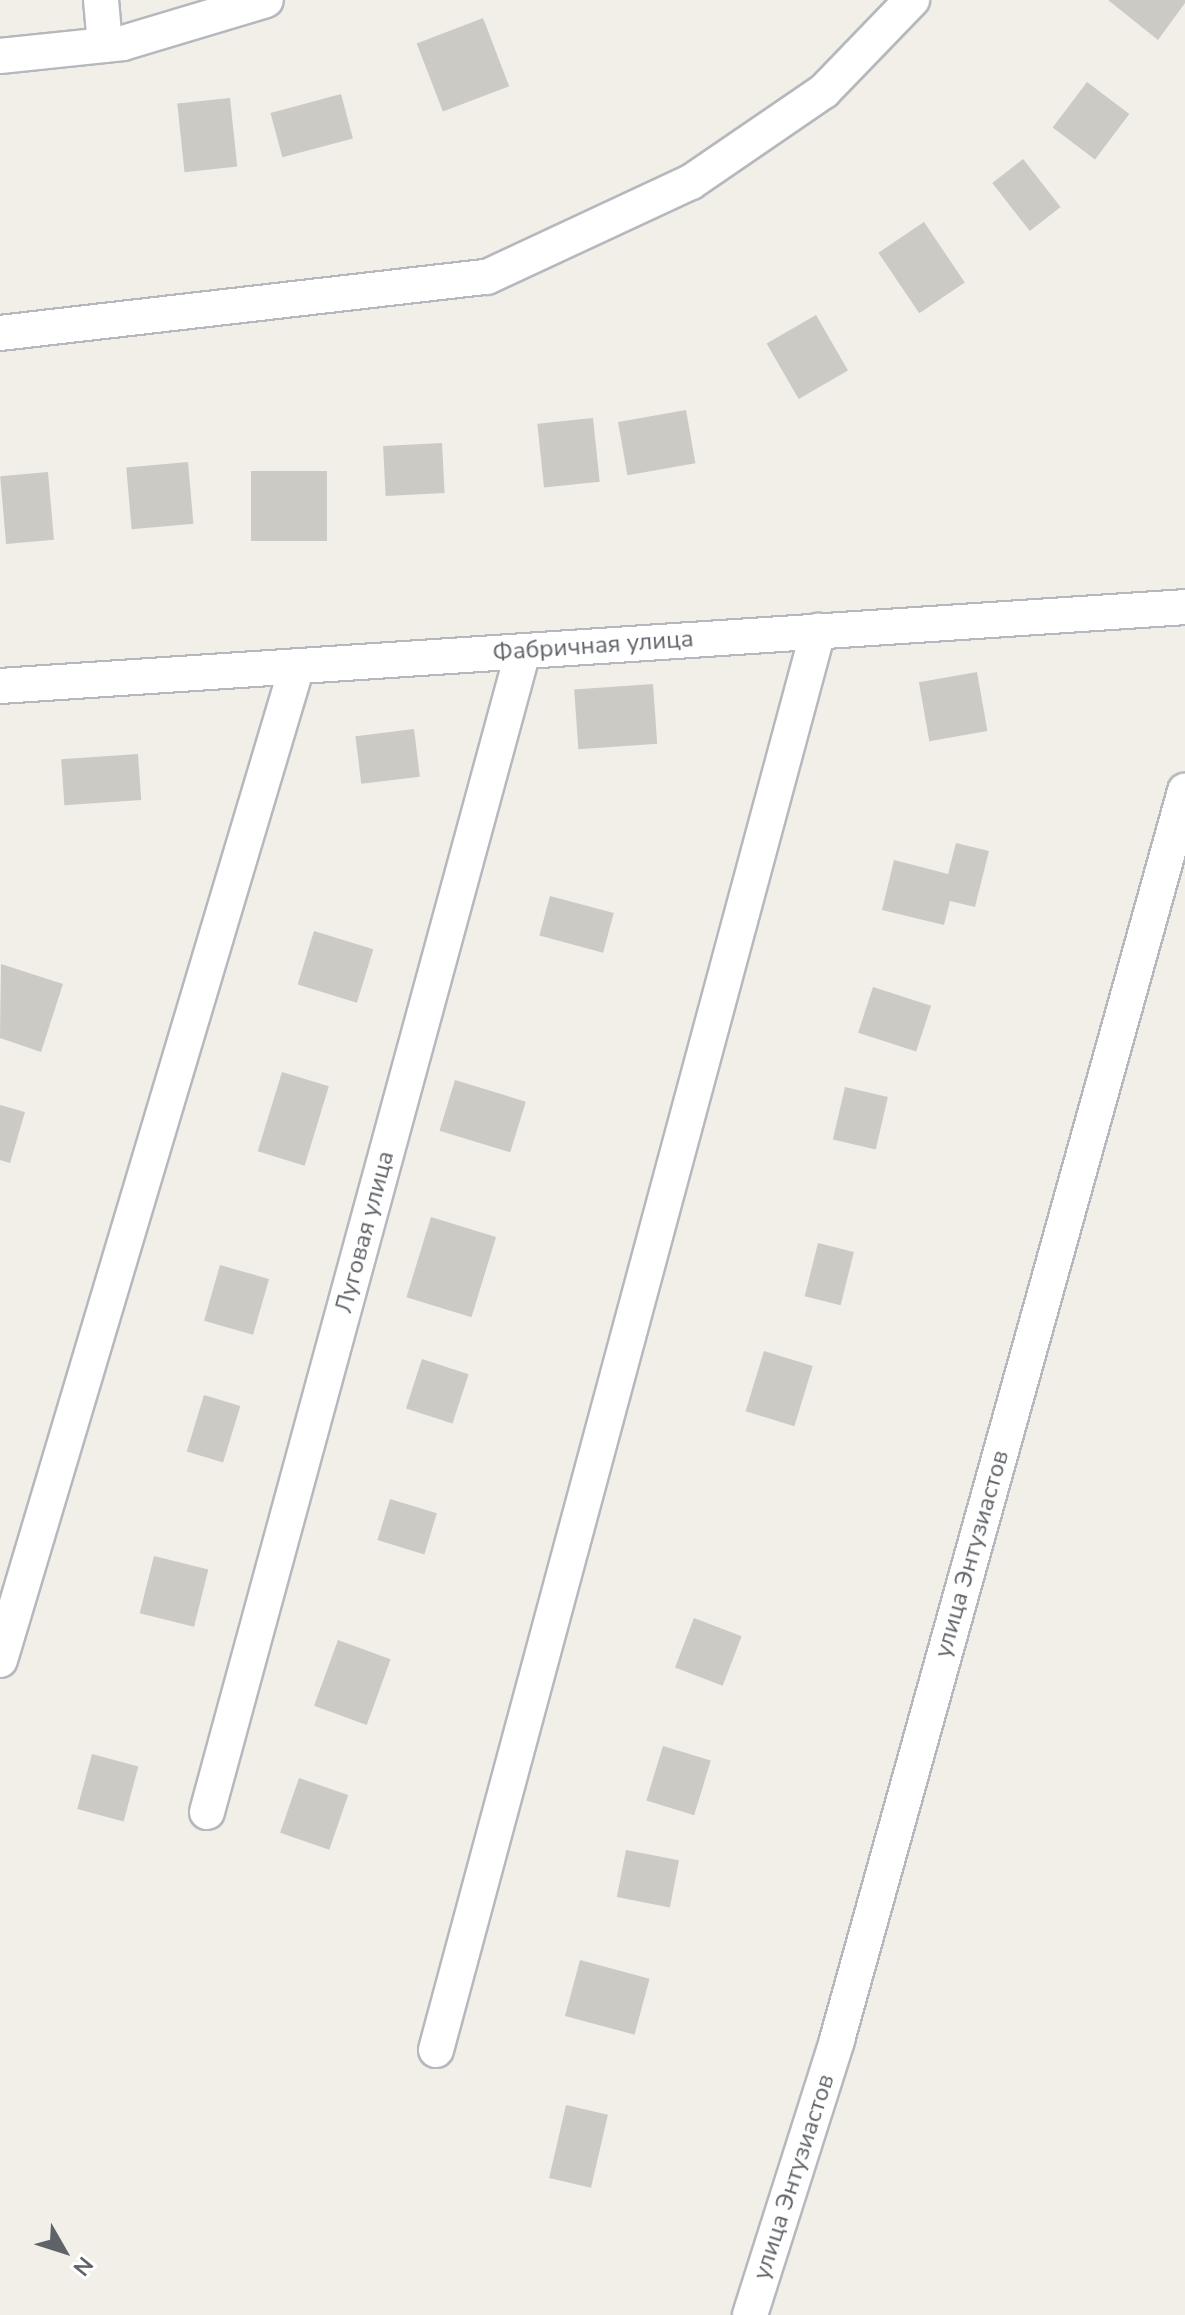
<!DOCTYPE html>
<html>
<head>
<meta charset="utf-8">
<style>
	body { margin:0 }
	#map { position:relative; width:1185px; height:2315px; overflow:hidden; background:#f1efe8; font-family:"Nunito Sans",sans-serif }
	div>[style] { position:absolute }
	[style*='--x'] { left:calc(var(--x)*1px); top:calc(var(--y)*1px); width:calc(var(--w)*1px); rotate:calc(var(--a)*1deg) }
	.building>* { inset:0; background:#cccac5; transform-origin:0 0 }
	.roads { filter:drop-shadow(2px 0 #b5b8bc) drop-shadow(-2px 0 #b5b8bc) drop-shadow(0 2px #b5b8bc) drop-shadow(0 -2px #b5b8bc) }
	.minor>* { height:34px; margin:-17px; padding:0 17px; transform-origin:17px; border-radius:17px; background:#fff }
	span { translate:-50% -50%; white-space:nowrap; text-align:center; line-height:1.15; -webkit-text-stroke:6px #fff; paint-order:stroke }
	.street-label { font-size:24px; color:#5f6368 }
	.north { position:absolute; left:24px; top:2211px; width:80px; height:80px; -webkit-text-stroke:6px #fff; paint-order:stroke; rotate:129deg; font-size:22px; font-weight:700; line-height:32px; text-align:center; color:#5f6368 }
	.north::after { content:''; display:block; margin:auto; width:28px; height:36px; background:#5f6368; clip-path:polygon(50% 0,100% 100%,50% 72%,0 100%) }
</style>
</head>
<body>
<div id="map">
	<div class="building">
		<i style="clip-path:polygon(1108px 0,1185px 0,1185px 3px,1158px 40px)"></i>
		<i style="left:483px;top:18px;width:73px;height:71px;rotate:69deg"></i>
		<i style="left:1087px;top:82px;width:53px;height:57px;rotate:37deg"></i>
		<i style="left:341px;top:94px;width:46px;height:73px;rotate:75deg"></i>
		<i style="left:230px;top:98px;width:69px;height:53px;rotate:84deg"></i>
		<i style="left:1023px;top:159px;width:61px;height:39px;rotate:52deg"></i>
		<i style="left:924px;top:222px;width:73px;height:55px;rotate:56deg"></i>
		<i style="left:816px;top:315px;width:64px;height:57px;rotate:60deg"></i>
		<i style="left:686px;top:410px;width:54px;height:69px;rotate:80deg"></i>
		<i style="left:593px;top:418px;width:64px;height:56px;rotate:84deg"></i>
		<i style="left:442px;top:443px;width:50px;height:59px;rotate:87deg"></i>
		<i style="left:188px;top:462px;width:62px;height:62px;rotate:85deg"></i>
		<i style="left:327px;top:471px;width:70px;height:76px;rotate:90deg"></i>
		<i style="left:48px;top:472px;width:68px;height:48px;rotate:85deg"></i>
		<i style="left:977px;top:672px;width:60px;height:59px;rotate:80deg"></i>
		<i style="left:653px;top:684px;width:60px;height:79px;rotate:86deg"></i>
		<i style="left:414px;top:729px;width:48px;height:59px;rotate:83deg"></i>
		<i style="left:138px;top:754px;width:46px;height:77px;rotate:86deg"></i>
		<i style="clip-path:polygon(956px 843px,989px 851px,975px 907px,950px 901px,944px 925px,882px 910px,894px 860px,948px 874px)"></i>
		<i style="left:550px;top:896px;width:66px;height:41px;rotate:15deg"></i>
		<i style="left:314px;top:931px;width:62px;height:56px;rotate:17deg"></i>
		<i style="clip-path:polygon(1px 964px,63px 984px,41px 1052px,0 1038px)"></i>
		<i style="left:873px;top:987px;width:61px;height:48px;rotate:18deg"></i>
		<i style="left:282px;top:1072px;width:49px;height:83px;rotate:17deg"></i>
		<i style="left:455px;top:1080px;width:74px;height:53px;rotate:17deg"></i>
		<i style="left:845px;top:1087px;width:44px;height:54px;rotate:13deg"></i>
		<i style="clip-path:polygon(0 1105px,25px 1112px,10px 1163px,0 1160px)"></i>
		<i style="left:431px;top:1217px;width:68px;height:84px;rotate:17deg"></i>
		<i style="left:818px;top:1243px;width:37px;height:55px;rotate:14deg"></i>
		<i style="left:220px;top:1265px;width:51px;height:58px;rotate:16deg"></i>
		<i style="left:764px;top:1351px;width:51px;height:63px;rotate:17deg"></i>
		<i style="left:422px;top:1359px;width:49px;height:52px;rotate:18deg"></i>
		<i style="left:204px;top:1395px;width:38px;height:59px;rotate:17deg"></i>
		<i style="left:390px;top:1499px;width:49px;height:43px;rotate:17deg"></i>
		<i style="left:154px;top:1556px;width:56px;height:59px;rotate:14deg"></i>
		<i style="left:694px;top:1618px;width:51px;height:53px;rotate:21deg"></i>
		<i style="left:338px;top:1640px;width:56px;height:70px;rotate:20deg"></i>
		<i style="left:663px;top:1746px;width:50px;height:57px;rotate:17deg"></i>
		<i style="left:92px;top:1754px;width:48px;height:57px;rotate:15deg"></i>
		<i style="left:299px;top:1778px;width:52px;height:58px;rotate:19deg"></i>
		<i style="left:626px;top:1850px;width:54px;height:48px;rotate:11deg"></i>
		<i style="left:580px;top:1960px;width:72px;height:58px;rotate:15deg"></i>
		<i style="left:566px;top:2105px;width:43px;height:75px;rotate:13deg"></i>
	</div>
	<div class="roads">
		<div class="minor">
			<i style="--x:101;--y:0;--w:45;--a:84.9"></i>
			<i style="--x:0;--y:56;--w:124;--a:-6"></i>
			<i style="--x:123;--y:43;--w:149;--a:-16.7"></i>
			<i style="--x:0;--y:333;--w:490;--a:-6.6"></i>
			<i style="--x:487;--y:277;--w:225;--a:-25"></i>
			<i style="--x:691;--y:182;--w:161;--a:-34.4"></i>
			<i style="--x:824;--y:91;--w:127;--a:-46"></i>
			<i style="--x:0;--y:686;--w:1188;--a:-3.81"></i>
			<i style="--x:0;--y:1660;--w:1037;--a:-73.36"></i>
			<i style="--x:207;--y:1812;--w:1203;--a:-74.77"></i>
			<i style="--x:436;--y:2050;--w:1470;--a:-74.93"></i>
			<i style="--x:750;--y:2315;--w:288;--a:-72.4"></i>
			<i style="--x:837;--y:2040;--w:1297;--a:-74.43"></i>
		</div>
	</div>
	<div class="street-label">
		<span style="left:593px;top:646px;rotate:-4deg">Фабричная улица</span>
		<span style="left:365px;top:1232px;rotate:-75deg">Луговая улица</span>
		<span style="left:972px;top:1554px;rotate:-74deg">улица Энтузиастов</span>
		<span style="left:794px;top:2177px;rotate:-72deg">улица Энтузиастов</span>
	</div>
	<div class="north">N</div>
</div>
</body>
</html>
